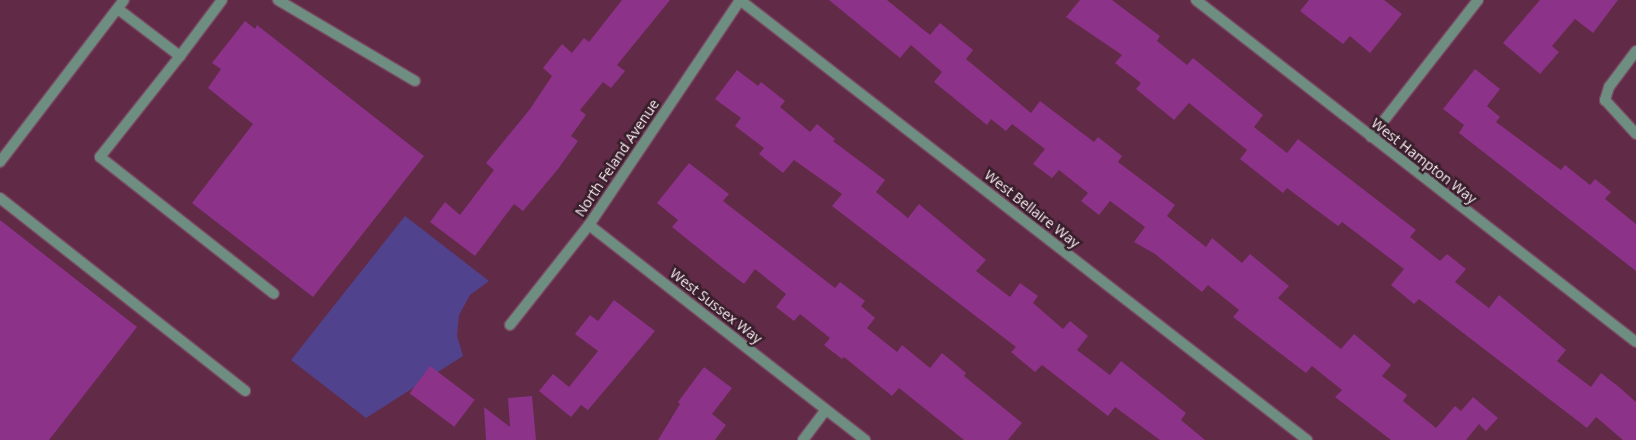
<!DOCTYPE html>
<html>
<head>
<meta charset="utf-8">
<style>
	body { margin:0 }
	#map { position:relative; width:1636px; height:440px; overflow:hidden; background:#612a47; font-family:"Open Sans",sans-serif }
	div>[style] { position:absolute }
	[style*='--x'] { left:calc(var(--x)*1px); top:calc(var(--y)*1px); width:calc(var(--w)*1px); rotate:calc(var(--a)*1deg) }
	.green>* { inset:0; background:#51428d }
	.building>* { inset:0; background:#8c3288; transform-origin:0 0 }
	.roads { filter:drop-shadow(1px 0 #794962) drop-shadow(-1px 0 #794962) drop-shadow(0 1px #794962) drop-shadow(0 -1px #794962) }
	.service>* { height:10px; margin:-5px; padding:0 5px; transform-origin:5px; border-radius:5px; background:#6f8e82 }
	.minor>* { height:10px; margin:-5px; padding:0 5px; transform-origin:5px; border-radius:5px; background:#6f8e82 }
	span { translate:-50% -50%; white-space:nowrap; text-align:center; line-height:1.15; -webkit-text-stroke:5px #371e2a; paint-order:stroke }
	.street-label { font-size:14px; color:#faecf2 }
</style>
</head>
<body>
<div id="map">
	<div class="green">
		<i style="clip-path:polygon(405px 216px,489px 281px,470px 295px,459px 315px,457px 336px,463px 356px,366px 418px,291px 360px)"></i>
	</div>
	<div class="building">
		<i style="clip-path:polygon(622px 0,670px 0,617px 65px,625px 71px,611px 88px,603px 82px,580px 110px,586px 115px,571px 136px,578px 141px,558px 169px,523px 211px,514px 204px,475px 256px,430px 222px,445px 202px,460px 215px,494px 170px,486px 163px,530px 109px,552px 76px,543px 68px,562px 44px,572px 53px,584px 38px,589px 42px)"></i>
		<i style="clip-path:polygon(829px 0,887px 0,930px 35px,940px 23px,973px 50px,966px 59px,1031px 113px,1040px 101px,1094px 142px,1098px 137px,1122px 156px,1118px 162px,1175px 205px,1167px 216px,1206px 247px,1212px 238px,1242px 263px,1250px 254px,1289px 286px,1278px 298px,1341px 349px,1354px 334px,1391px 365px,1382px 376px,1407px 395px,1403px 401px,1436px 428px,1455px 406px,1461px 411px,1473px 397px,1498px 418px,1486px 431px,1479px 424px,1466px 440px,1391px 440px,1335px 397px,1342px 390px,1312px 366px,1306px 373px,1233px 317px,1239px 310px,1208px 285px,1202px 292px,1155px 254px,1134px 242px,1145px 227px,1110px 201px,1099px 215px,1081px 201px,1088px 193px,1059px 170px,1052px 178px,1033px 164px,1045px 149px,1012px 124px,1006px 131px,991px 119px,987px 125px,934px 82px,942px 72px,911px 45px,900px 58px)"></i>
		<i style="clip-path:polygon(1080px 0,1112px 0,1160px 36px,1157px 41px,1187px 65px,1193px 58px,1263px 115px,1254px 127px,1287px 153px,1298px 139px,1416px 230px,1410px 237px,1440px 261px,1447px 254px,1466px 269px,1455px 282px,1489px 308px,1499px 295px,1566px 350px,1557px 361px,1591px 387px,1601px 373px,1619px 387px,1636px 402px,1636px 440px,1623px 440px,1596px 417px,1587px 428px,1419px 299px,1414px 304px,1391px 285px,1404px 269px,1342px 222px,1338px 226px,1287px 188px,1283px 193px,1240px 159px,1247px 150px,1189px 103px,1174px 120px,1136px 89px,1141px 83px,1115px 63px,1122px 55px,1066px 17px)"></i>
		<i style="clip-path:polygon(1309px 0,1384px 0,1402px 14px,1370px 53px,1350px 36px,1343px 44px,1300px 11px)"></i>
		<i style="clip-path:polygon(1540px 0,1618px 0,1593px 33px,1575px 19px,1552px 46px,1559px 52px,1540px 74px,1503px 43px)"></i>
		<i style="clip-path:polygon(245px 21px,255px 29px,257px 25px,424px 156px,313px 297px,192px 203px,253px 124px,208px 88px,221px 69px,212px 63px)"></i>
		<i style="clip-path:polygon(1475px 69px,1500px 89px,1487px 106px,1500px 117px,1496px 122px,1561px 170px,1565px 165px,1590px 185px,1595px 179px,1611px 192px,1605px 199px,1636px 224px,1636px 271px,1459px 133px,1464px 125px,1443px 109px)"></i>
		<i style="clip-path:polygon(737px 70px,758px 86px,761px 82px,785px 101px,780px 107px,810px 132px,817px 124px,835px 139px,833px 141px,885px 180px,876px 192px,908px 218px,919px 204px,986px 260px,976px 271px,1010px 297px,1020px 283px,1038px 296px,1033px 303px,1063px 329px,1070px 321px,1088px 336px,1077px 350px,1110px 375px,1121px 361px,1186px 413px,1181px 420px,1205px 440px,1160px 440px,1115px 407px,1108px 416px,1042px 365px,1035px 372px,1011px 352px,1016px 347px,832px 206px,842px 194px,794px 160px,783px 173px,759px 154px,764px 148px,735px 126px,741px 118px,715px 99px)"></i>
		<i style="clip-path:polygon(689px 163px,729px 194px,723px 201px,835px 288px,840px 282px,865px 301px,861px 306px,875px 318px,867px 328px,897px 352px,902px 345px,930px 368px,942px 353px,966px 373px,964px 376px,1022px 423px,1008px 440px,964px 440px,899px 388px,892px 396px,844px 357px,842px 359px,824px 345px,830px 338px,800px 314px,794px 321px,776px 307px,786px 294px,755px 269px,744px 284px,723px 268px,672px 227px,678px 220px,657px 203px)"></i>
		<i style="clip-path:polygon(0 220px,137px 327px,49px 440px,0 440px)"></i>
		<i style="clip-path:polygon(614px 300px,655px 331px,588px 410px,581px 405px,571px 417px,539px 391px,553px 374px,569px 387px,598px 351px,575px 334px,590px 315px,598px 321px)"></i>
		<i style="left:430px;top:366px;width:56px;height:34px;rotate:37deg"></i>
		<i style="clip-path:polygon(704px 367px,732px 388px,712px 414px,726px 425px,715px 440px,658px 440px,680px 404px,678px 402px)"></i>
		<i style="clip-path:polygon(532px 396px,536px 440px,486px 440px,484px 407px,510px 427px,508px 398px)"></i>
	</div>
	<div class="roads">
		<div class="service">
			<i style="--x:278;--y:0;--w:159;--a:30.6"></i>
			<i style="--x:118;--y:9;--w:78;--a:37.2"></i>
			<i style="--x:180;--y:56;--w:129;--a:128.4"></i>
			<i style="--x:100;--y:157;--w:221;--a:38.2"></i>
			<i style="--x:1636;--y:51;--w:45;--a:126.9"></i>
			<i style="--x:1609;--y:87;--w:14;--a:107"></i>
			<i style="--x:1605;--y:100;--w:46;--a:47.6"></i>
			<i style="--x:180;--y:56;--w:70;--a:-53.1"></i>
			<i style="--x:0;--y:198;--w:312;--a:38.2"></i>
		</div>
		<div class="minor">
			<i style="--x:740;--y:0;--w:718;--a:37.81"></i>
			<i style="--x:1196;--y:0;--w:557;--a:37.86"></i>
			<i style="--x:1371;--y:137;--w:174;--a:-52"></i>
			<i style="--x:0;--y:162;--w:204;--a:-52.6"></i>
			<i style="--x:589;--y:225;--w:350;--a:37.9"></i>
			<i style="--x:510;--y:325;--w:127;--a:-51.7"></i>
			<i style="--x:589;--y:225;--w:271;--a:-56.1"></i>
			<i style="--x:803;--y:440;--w:38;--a:-53"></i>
		</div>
	</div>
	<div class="street-label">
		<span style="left:617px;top:158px;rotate:-56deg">North Feland Avenue</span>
		<span style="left:1424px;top:161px;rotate:38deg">West Hampton Way</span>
		<span style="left:1032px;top:209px;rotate:38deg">West Bellaire Way</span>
		<span style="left:716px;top:306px;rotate:38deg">West Sussex Way</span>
	</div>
</div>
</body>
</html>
